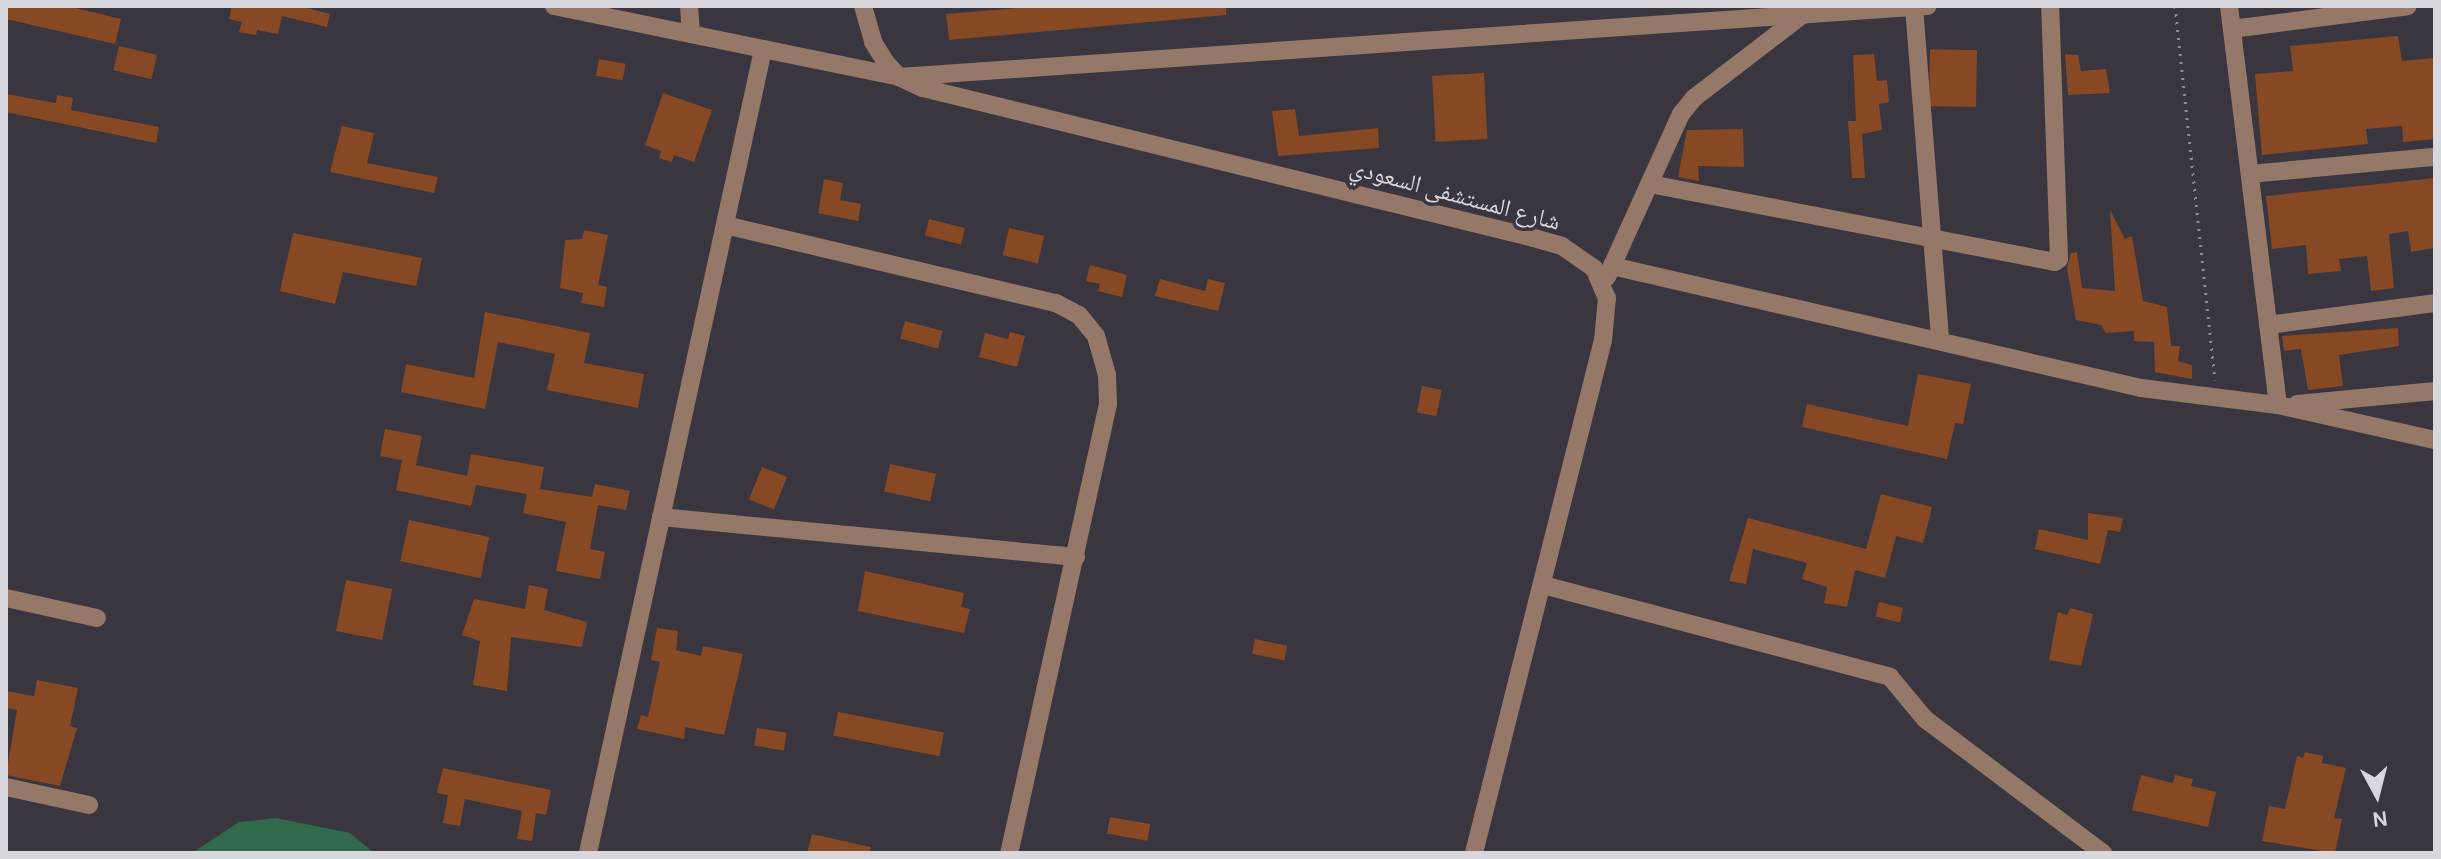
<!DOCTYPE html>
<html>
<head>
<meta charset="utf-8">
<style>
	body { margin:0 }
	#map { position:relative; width:2441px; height:859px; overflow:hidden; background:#393640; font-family:Karla,"Noto Naskh Arabic",sans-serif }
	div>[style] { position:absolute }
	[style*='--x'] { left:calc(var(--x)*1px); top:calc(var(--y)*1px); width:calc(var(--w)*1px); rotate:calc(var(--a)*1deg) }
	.green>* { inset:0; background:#316a4a }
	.building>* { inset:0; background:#874824; transform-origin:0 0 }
	.path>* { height:3px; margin-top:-1.5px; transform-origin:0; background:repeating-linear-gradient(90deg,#8d8b93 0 2px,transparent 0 8px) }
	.minor>* { height:18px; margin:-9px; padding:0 9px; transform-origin:9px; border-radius:9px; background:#957867 }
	span { translate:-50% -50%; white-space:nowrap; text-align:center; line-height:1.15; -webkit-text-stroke:7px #393640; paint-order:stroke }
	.street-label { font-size:24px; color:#d8d7dd }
	.frame { position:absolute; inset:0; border:8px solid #d8d7dd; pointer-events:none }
	.north { position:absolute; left:2337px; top:755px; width:80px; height:80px; -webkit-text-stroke:6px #393640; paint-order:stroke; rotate:173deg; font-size:22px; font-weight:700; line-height:32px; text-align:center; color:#d8d7dd }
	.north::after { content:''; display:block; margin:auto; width:28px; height:36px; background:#d8d7dd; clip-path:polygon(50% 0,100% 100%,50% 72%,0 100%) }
</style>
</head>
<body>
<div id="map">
	<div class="green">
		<i style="clip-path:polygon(276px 818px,350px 833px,374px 853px,192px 853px,239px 822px)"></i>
	</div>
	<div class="building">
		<i style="clip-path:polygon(6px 6px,67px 6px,121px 19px,115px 44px,6px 19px)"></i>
		<i style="clip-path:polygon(232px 6px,299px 6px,330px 14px,327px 27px,282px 16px,278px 34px,257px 30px,256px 35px,239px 32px,242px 22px,229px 19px)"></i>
		<i style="clip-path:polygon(1043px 6px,1226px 6px,1226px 15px,949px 40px,946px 14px)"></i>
		<i style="clip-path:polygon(2398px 36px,2402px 61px,2434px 58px,2435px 139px,2403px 142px,2402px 126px,2366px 129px,2368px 144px,2262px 155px,2255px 74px,2293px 71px,2290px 46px)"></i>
		<i style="left:119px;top:46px;width:39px;height:25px;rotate:13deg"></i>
		<i style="left:1977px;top:50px;width:57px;height:47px;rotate:91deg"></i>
		<i style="clip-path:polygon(1874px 54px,1877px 81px,1887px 80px,1889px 102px,1879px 104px,1882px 130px,1862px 134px,1865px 178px,1852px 178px,1848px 121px,1856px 121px,1853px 55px)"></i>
		<i style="clip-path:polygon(2065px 54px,2078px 55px,2081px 71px,2106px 69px,2110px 93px,2068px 95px)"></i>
		<i style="left:599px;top:59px;width:27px;height:17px;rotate:10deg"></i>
		<i style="left:1484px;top:73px;width:66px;height:52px;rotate:87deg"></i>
		<i style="clip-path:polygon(663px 93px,712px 110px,694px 162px,674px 155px,672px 162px,659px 158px,661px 151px,645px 145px)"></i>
		<i style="clip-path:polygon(6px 94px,56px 103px,57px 95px,73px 98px,71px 110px,159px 127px,156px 143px,6px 112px)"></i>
		<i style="clip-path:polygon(1295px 109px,1299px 136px,1378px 128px,1379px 148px,1278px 156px,1272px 111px)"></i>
		<i style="clip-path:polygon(342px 126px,374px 133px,367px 163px,438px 177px,434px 193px,330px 172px)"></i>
		<i style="clip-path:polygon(1743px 129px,1744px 167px,1698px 166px,1699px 181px,1678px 177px,1687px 130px)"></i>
		<i style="clip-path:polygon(2435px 178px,2435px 248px,2411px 252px,2408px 231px,2389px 234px,2394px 288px,2371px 291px,2367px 256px,2339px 259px,2341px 271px,2308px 274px,2306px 245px,2272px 249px,2266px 196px)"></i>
		<i style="clip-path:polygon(824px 179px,843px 183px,840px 200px,861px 204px,858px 221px,818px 213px)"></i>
		<i style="clip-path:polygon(2110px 210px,2125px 239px,2132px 236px,2143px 301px,2167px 307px,2171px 346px,2180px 346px,2178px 361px,2192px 365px,2192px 379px,2155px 372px,2154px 342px,2134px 341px,2134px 331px,2106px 333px,2101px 325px,2076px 320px,2067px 268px,2071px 253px,2077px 252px,2082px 288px,2115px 291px)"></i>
		<i style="left:929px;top:219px;width:37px;height:17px;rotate:14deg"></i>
		<i style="left:1009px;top:228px;width:36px;height:28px;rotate:13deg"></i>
		<i style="clip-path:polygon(584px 230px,608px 235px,598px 285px,607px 287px,604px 307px,581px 303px,583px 293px,560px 288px,565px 240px,582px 239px)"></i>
		<i style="clip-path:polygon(293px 233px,422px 258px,416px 286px,343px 272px,335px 304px,280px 291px)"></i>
		<i style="clip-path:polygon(1090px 265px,1127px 275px,1122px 297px,1098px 291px,1100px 284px,1086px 281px)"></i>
		<i style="clip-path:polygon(1160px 279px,1205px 291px,1208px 279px,1225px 283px,1218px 311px,1155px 296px)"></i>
		<i style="clip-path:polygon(485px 312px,590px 333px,584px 363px,644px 374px,638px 408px,547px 390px,555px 354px,498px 342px,485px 409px,401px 392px,406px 364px,474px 378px)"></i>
		<i style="left:905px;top:321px;width:39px;height:18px;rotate:15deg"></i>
		<i style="clip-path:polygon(2398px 328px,2399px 346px,2339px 355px,2343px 386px,2308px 390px,2301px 349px,2284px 351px,2282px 336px)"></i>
		<i style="clip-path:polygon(1010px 332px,1025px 336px,1017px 367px,979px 357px,985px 333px,1008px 339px)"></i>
		<i style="clip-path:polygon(1918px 374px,1971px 384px,1963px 424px,1955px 423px,1947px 459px,1802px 427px,1807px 404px,1908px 426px)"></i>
		<i style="left:1422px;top:386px;width:20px;height:27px;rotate:11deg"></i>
		<i style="clip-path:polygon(385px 429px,422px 436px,416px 465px,467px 476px,471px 454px,544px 467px,540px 489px,592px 497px,595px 484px,630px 491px,626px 510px,598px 505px,590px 549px,605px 552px,600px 579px,556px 571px,566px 522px,523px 513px,527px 494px,476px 485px,471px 506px,396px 490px,402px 460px,380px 456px)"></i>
		<i style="left:890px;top:464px;width:47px;height:28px;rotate:12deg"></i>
		<i style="left:762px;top:467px;width:27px;height:35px;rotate:22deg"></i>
		<i style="clip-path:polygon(1881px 494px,1932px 507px,1923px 543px,1896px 536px,1885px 578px,1855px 570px,1847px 607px,1824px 603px,1827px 587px,1802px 579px,1807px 563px,1753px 549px,1746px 584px,1729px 581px,1748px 518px,1866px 549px)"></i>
		<i style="clip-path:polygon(2088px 513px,2123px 518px,2120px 532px,2108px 530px,2100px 564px,2035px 549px,2039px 529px,2088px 540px)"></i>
		<i style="left:409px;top:520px;width:82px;height:42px;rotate:12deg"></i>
		<i style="clip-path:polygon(865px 571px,964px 593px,961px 607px,970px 609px,964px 633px,858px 611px)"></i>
		<i style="left:346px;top:580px;width:47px;height:52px;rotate:11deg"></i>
		<i style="clip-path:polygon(529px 585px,548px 589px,544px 610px,587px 622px,582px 647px,511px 637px,507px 691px,473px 685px,480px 641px,462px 635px,474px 599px,525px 609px)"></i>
		<i style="left:1879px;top:602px;width:25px;height:15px;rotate:14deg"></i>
		<i style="clip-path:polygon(2070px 608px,2093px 614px,2081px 666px,2049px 660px,2058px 612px,2067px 615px)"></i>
		<i style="clip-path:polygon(657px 628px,678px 631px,676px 650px,701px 656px,703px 646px,743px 654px,724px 735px,685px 727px,684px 739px,637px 729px,641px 715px,648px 717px,660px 662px,651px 660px)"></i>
		<i style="left:1255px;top:639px;width:33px;height:15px;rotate:12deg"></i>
		<i style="clip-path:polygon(37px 680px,78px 688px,70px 726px,77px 728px,60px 786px,6px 775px,17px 710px,6px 708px,6px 691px,34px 696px)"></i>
		<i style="left:838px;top:712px;width:108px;height:24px;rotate:11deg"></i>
		<i style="left:757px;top:728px;width:30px;height:18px;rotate:9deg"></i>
		<i style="clip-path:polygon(2305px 752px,2323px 756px,2322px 763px,2346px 768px,2334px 818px,2342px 819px,2335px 853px,2262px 841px,2269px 806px,2285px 809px,2297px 756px,2303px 758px)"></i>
		<i style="clip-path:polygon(443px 768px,551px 790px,546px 815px,536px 813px,532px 841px,517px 839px,522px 811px,465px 799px,460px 826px,443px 823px,448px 795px,437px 793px)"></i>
		<i style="clip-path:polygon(2141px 775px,2173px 783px,2175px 775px,2193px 779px,2191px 786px,2216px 792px,2208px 827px,2132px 810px)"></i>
		<i style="left:1110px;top:817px;width:41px;height:17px;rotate:10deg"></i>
		<i style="clip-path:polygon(812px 834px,871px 847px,870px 853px,807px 853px)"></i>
	</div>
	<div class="path">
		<i style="--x:2175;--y:6;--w:376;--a:83.9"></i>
	</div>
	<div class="minor">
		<i style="--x:554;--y:6;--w:352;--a:11.6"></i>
		<i style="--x:899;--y:77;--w:1031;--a:-3.95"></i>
		<i style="--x:689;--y:6;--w:28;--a:86"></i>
		<i style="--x:863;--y:6;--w:37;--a:74"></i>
		<i style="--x:873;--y:42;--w:26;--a:58"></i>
		<i style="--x:887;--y:64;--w:18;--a:47"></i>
		<i style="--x:899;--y:77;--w:26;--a:25"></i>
		<i style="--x:923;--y:88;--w:629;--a:13.79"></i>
		<i style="--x:1534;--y:238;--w:29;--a:16"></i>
		<i style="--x:1562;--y:246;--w:39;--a:35"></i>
		<i style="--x:1594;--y:268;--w:33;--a:67"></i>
		<i style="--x:1607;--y:298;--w:42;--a:95.4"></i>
		<i style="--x:1603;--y:340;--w:529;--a:104.12"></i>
		<i style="--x:2229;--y:6;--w:402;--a:83"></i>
		<i style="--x:1914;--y:7;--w:335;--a:85.5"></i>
		<i style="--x:2232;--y:29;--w:177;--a:-7.4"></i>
		<i style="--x:2250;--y:174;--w:186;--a:-5.3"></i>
		<i style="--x:1650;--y:184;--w:412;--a:10.9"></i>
		<i style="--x:2055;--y:262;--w:5;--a:-37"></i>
		<i style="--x:2059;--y:259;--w:253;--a:-92"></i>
		<i style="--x:729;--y:226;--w:336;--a:13.3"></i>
		<i style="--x:1056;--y:303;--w:26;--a:28"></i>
		<i style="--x:1079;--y:315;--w:27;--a:51"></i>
		<i style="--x:1096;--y:336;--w:41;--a:74.2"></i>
		<i style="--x:1107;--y:375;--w:29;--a:88"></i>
		<i style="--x:1108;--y:404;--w:460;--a:102.4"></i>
		<i style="--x:1612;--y:266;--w:543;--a:12.99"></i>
		<i style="--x:2141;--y:388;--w:138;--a:7.1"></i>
		<i style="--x:2278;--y:405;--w:161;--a:12.6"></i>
		<i style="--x:1607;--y:277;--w:179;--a:-65.6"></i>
		<i style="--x:1681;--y:114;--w:21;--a:-51"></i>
		<i style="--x:1694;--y:98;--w:135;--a:-37.5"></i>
		<i style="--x:2268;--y:325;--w:168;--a:-7.5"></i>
		<i style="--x:2297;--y:404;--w:139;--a:-5.4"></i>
		<i style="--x:661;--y:517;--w:417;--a:5.5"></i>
		<i style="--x:1543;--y:585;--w:359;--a:14.8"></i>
		<i style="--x:1890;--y:677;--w:55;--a:50.2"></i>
		<i style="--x:1925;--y:719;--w:223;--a:37"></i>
		<i style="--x:6;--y:598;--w:93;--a:12.4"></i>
		<i style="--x:6;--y:787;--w:85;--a:12.2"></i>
		<i style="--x:588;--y:853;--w:822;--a:-77.71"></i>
	</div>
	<div class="street-label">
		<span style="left:1455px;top:195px;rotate:15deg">شارع المستشفى السعودي</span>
	</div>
	<div class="frame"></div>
	<div class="north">N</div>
</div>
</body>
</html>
